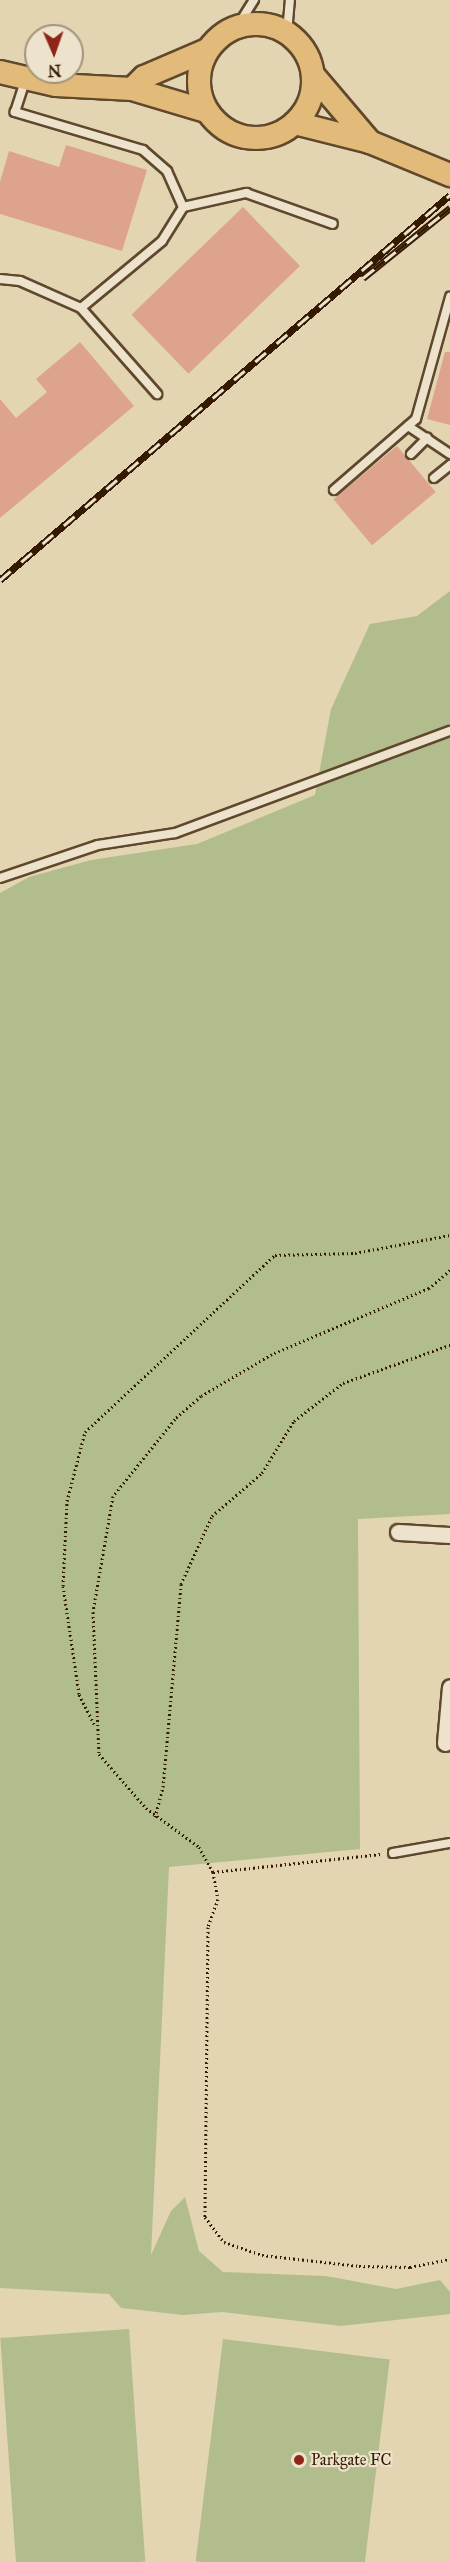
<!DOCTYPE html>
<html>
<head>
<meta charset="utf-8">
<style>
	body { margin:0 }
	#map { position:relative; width:450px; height:2562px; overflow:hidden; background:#e3d4b2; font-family:"IM FELL Great Primer",serif }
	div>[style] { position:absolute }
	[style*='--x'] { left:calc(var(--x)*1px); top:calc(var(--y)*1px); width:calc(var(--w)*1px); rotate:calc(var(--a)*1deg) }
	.green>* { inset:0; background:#b2bd8d; transform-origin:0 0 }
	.building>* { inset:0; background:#dda38c; transform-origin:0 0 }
	.path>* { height:3px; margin-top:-1.5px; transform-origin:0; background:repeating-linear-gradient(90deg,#331a00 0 1.5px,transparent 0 4.5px) }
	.roads { filter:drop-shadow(2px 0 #5f482c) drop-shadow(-2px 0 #5f482c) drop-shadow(0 2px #5f482c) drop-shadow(0 -2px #5f482c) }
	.lane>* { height:8px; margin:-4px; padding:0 4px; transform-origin:4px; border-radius:4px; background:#ede3cd }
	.street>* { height:15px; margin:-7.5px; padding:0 7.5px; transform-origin:7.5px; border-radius:7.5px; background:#ede3cd }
	.primary>* { height:22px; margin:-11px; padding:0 11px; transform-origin:11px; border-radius:11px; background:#e2ba79 }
	.primary>.ring { margin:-11px; padding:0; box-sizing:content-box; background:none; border:22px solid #e2ba79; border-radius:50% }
	.rail>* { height:7px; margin-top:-3.5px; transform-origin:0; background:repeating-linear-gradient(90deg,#ede3cd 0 14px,#331a00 0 28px); box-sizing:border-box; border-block:2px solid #331a00 }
	.dots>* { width:16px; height:16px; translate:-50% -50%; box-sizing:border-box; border:3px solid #ede3cd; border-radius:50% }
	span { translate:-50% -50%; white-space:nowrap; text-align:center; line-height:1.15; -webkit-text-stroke:4.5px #ede3cd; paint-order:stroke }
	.poi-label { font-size:16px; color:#331a00 }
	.left { translate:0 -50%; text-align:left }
	.north { position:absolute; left:24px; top:24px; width:60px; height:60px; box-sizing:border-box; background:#ede3cd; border:2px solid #a3937b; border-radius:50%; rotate:178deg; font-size:16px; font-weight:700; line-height:24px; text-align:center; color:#331a00 }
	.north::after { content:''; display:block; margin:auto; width:21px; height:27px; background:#8f2418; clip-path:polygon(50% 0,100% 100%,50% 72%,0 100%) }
</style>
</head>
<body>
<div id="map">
	<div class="green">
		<i style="clip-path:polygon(450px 591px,450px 1514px,358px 1519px,360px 1849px,169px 1867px,151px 2255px,171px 2211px,185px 2197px,199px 2251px,223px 2272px,326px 2276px,396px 2289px,440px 2280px,450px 2292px,450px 2314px,341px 2326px,222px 2312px,183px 2315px,121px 2308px,109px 2294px,0 2288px,0 893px,29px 877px,91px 860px,197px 844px,315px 795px,331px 709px,370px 624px,417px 616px)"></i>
		<i style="left:129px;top:2329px;width:233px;height:129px;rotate:86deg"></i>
		<i style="left:223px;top:2339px;width:168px;height:224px;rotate:7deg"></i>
	</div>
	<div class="building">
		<i style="clip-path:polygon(66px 145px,147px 170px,122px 251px,0 214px,0 182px,9px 151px,59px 167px)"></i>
		<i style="left:243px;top:207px;width:82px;height:155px;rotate:46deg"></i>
		<i style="clip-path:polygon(80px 342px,134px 406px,0 518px,0 399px,16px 418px,47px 392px,36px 379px)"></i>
		<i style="clip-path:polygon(445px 352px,450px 352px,450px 425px,427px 419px)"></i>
		<i style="left:397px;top:446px;width:60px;height:83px;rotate:50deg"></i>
	</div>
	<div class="path">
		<i style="--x:450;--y:1270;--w:28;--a:139"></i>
		<i style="--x:429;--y:1288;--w:170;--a:157.2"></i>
		<i style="--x:272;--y:1354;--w:82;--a:149.4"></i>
		<i style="--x:201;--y:1396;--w:35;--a:139"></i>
		<i style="--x:175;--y:1419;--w:99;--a:128.8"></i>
		<i style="--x:113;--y:1496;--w:118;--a:99.8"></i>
		<i style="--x:93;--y:1612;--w:142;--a:87.6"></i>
		<i style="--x:99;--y:1754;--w:72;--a:49"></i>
		<i style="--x:146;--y:1808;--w:66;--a:36.3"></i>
		<i style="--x:199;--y:1847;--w:29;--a:61"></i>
		<i style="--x:213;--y:1872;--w:27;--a:80"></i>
		<i style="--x:218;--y:1899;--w:30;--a:110"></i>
		<i style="--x:208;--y:1927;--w:290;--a:90.6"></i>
		<i style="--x:205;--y:2217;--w:31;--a:53"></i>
		<i style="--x:224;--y:2242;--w:40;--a:18.9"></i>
		<i style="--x:262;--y:2255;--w:98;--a:6.5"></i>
		<i style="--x:359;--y:2266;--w:51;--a:1.1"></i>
		<i style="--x:410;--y:2267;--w:41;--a:-11.3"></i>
		<i style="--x:94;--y:1724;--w:34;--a:-117"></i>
		<i style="--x:79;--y:1694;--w:109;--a:-98.4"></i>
		<i style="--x:63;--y:1586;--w:85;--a:-87.3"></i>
		<i style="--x:67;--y:1501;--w:71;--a:-75.4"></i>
		<i style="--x:85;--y:1432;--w:260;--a:-43"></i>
		<i style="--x:275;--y:1255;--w:80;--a:-1.4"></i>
		<i style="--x:355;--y:1253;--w:97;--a:-10.7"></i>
		<i style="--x:155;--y:1817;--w:31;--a:-75"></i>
		<i style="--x:163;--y:1787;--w:204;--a:-84.9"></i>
		<i style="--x:181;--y:1584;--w:75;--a:-65.5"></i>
		<i style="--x:212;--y:1516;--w:66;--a:-40.7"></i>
		<i style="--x:262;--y:1473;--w:61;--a:-58.4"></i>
		<i style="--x:294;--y:1421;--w:62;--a:-37.8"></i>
		<i style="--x:343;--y:1383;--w:114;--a:-19.6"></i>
		<i style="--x:213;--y:1872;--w:169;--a:-6.1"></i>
	</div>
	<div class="roads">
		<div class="lane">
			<i style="--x:237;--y:27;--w:32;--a:-58"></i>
			<i style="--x:287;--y:33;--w:33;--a:-85"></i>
			<i style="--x:183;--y:207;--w:65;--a:-12.5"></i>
			<i style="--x:246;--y:193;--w:92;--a:19.6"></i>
			<i style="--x:0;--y:279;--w:20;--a:6"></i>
			<i style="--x:20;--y:281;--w:67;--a:23.9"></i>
			<i style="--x:81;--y:308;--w:105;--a:-39.6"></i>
			<i style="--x:162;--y:241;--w:40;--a:-58"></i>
			<i style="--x:183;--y:207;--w:39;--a:-114"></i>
			<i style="--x:167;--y:171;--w:32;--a:-139"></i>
			<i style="--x:143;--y:150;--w:134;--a:-163.5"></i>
			<i style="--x:15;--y:112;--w:33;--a:-72"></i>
			<i style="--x:81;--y:308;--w:115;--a:48.5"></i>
			<i style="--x:408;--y:426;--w:50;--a:33.7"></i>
			<i style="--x:411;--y:454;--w:23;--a:-45"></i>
			<i style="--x:434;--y:478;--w:21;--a:-39"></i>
			<i style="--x:334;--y:490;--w:108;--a:-40.9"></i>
			<i style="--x:416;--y:419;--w:127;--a:-74.4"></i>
			<i style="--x:0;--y:878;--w:103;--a:-18.6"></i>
			<i style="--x:98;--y:845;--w:78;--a:-8.9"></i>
			<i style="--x:175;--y:833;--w:293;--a:-20.4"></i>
			<i style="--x:393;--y:1853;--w:58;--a:-10"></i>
		</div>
		<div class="street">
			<i style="--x:398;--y:1532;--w:52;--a:3.3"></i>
			<i style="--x:445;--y:1743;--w:56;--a:-84.9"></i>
		</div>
		<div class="primary">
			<i class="ring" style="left:199px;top:24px;width:92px;height:92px"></i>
			<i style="--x:0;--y:72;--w:57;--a:13.1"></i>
			<i style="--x:56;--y:85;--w:76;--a:3"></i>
			<i style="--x:132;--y:89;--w:77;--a:16.6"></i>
			<i style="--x:313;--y:75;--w:88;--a:49.6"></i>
			<i style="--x:132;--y:89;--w:17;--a:-45"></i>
			<i style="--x:144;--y:77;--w:69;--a:-23.2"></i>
			<i style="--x:295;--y:123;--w:77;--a:14.2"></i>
			<i style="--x:370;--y:142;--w:87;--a:22.4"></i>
		</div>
	</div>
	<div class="rail">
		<i style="--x:363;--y:278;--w:112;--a:-38.8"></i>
		<i style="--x:0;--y:580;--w:592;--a:-40.55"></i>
	</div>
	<div class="dots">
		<i style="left:299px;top:2460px;background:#8f2418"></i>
	</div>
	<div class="poi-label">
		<span class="left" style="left:311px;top:2460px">Parkgate FC</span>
	</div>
	<div class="north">N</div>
</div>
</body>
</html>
